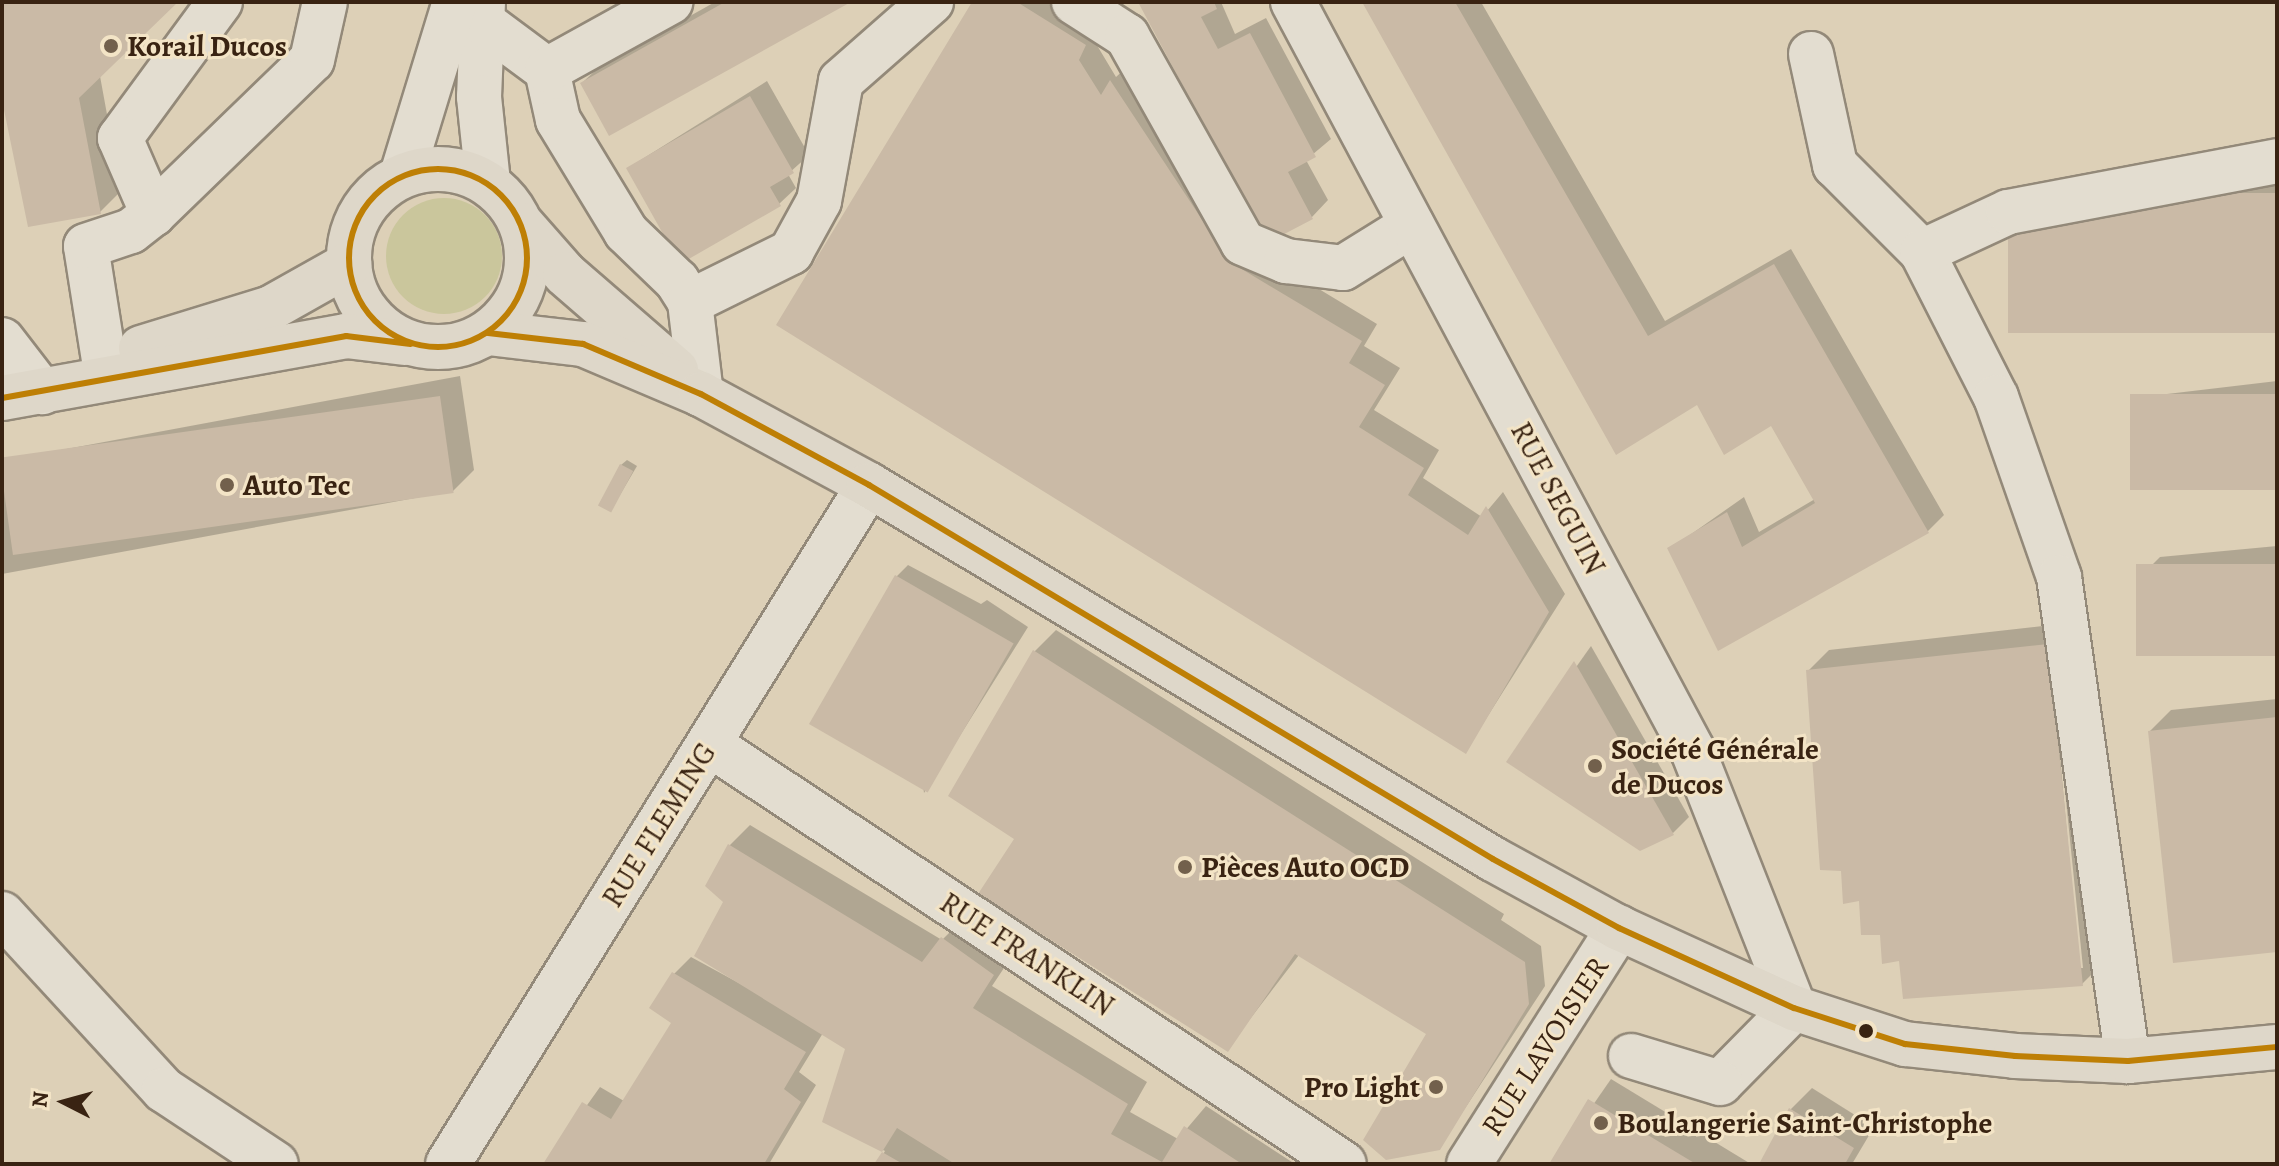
<!DOCTYPE html>
<html>
<head>
<meta charset="utf-8">
<style>
	body { margin:0 }
	#map { position:relative; width:2279px; height:1166px; overflow:hidden; background:#ddd0b7; font-family:Alegreya,serif }
	div>[style] { position:absolute }
	[style*='--x'] { left:calc(var(--x)*1px); top:calc(var(--y)*1px); width:calc(var(--w)*1px); rotate:calc(var(--a)*1deg) }
	.green>* { inset:0; background:#cac69c }
	.round { border-radius:50% }
	.shadow>* { inset:0; background:#0003 }
	.building>* { inset:0; background:#cabaa6; transform-origin:0 0 }
	.roads { filter:drop-shadow(2px 0 #938979) drop-shadow(-2px 0 #938979) drop-shadow(0 2px #938979) drop-shadow(0 -2px #938979) }
	.minor>* { height:44px; margin:-22px; padding:0 22px; transform-origin:22px; border-radius:22px; background:#e3ddd0 }
	.major>* { height:44px; margin:-22px; padding:0 22px; transform-origin:22px; border-radius:22px; background:#ded7c9 }
	.major>.ring { margin:-22px; padding:0; box-sizing:content-box; background:none; border:44px solid #ded7c9; border-radius:50% }
	.bus-1>* { height:6px; margin:-3px; padding:0 3px; transform-origin:3px; border-radius:3px; background:#be7f05 }
	.bus-1>.ring { margin:-3px; padding:0; box-sizing:content-box; background:none; border:6px solid #be7f05; border-radius:50% }
	.dots>* { width:22px; height:22px; translate:-50% -50%; box-sizing:border-box; border:4px solid #f3e4c6; border-radius:50% }
	span { translate:-50% -50%; white-space:nowrap; text-align:center; line-height:1.15; -webkit-text-stroke:6px #f3e4c6; paint-order:stroke }
	.poi-label { font-size:30px; color:#392312; font-weight:700 }
	.left { translate:0 -50%; text-align:left }
	.right { translate:-100% -50%; text-align:right }
	.street-label { font-size:30px; color:#392312 }
	.frame { position:absolute; inset:0; border:4px solid #392312; pointer-events:none }
	.north { position:absolute; left:24px; top:1062px; width:80px; height:80px; -webkit-text-stroke:6px #f3e4c6; paint-order:stroke; rotate:276deg; font-size:22px; font-weight:700; line-height:32px; text-align:center; color:#392312 }
	.north::after { content:''; display:block; margin:auto; width:28px; height:36px; background:#392312; clip-path:polygon(50% 0,100% 100%,50% 72%,0 100%) }
</style>
</head>
<body>
<div id="map">
	<div class="green">
		<i class="round" style="left:386px;top:198px;width:116px;height:116px"></i>
	</div>
	<div class="shadow">
		<i style="clip-path:polygon(2px 2px,175px 2px,100px 76px,121px 191px,100px 212px,2px 90px)"></i>
		<i style="clip-path:polygon(715px 2px,847px 2px,582px 83px,599px 67px)"></i>
		<i style="clip-path:polygon(975px 2px,1059px 2px,1101px 28px,1095px 42px,1116px 77px,1128px 66px,1246px 245px,1377px 324px,1364px 346px,1400px 368px,1374px 410px,1439px 450px,1423px 478px,1482px 517px,1503px 492px,1565px 594px,1465px 752px)"></i>
		<i style="clip-path:polygon(1140px 2px,1221px 2px,1235px 34px,1266px 18px,1331px 139px,1306px 160px,1328px 200px,1312px 217px,1268px 241px)"></i>
		<i style="clip-path:polygon(1365px 2px,1481px 2px,1665px 321px,1791px 249px,1944px 515px,1928px 531px,1719px 648px,1670px 549px,1744px 497px,1759px 532px,1815px 499px,1772px 423px,1697px 402px)"></i>
		<i style="clip-path:polygon(767px 81px,809px 155px,788px 174px,796px 188px,779px 204px,628px 168px)"></i>
		<i style="clip-path:polygon(2277px 177px,2277px 331px,2013px 235px,2034px 214px)"></i>
		<i style="clip-path:polygon(460px 376px,474px 470px,453px 491px,2px 574px,2px 461px)"></i>
		<i style="clip-path:polygon(2277px 381px,2277px 488px,2133px 412px,2150px 396px)"></i>
		<i style="clip-path:polygon(627px 460px,637px 466px,611px 510px,621px 465px)"></i>
		<i style="clip-path:polygon(2277px 546px,2277px 654px,2139px 578px,2160px 557px)"></i>
		<i style="clip-path:polygon(908px 565px,981px 604px,987px 600px,1028px 627px,924px 793px,896px 577px)"></i>
		<i style="clip-path:polygon(evenodd,2069px 623px,2103px 963px,2082px 984px,1901px 959px,1842px 869px,1808px 671px,1829px 650px,2069px 623px,2049px 633px,2083px 968px,2079px 968px,2049px 633px)"></i>
		<i style="clip-path:polygon(1056px 630px,1504px 914px,1501px 920px,1541px 946px,1545px 986px,1439px 1148px,1433px 1027px,1299px 955px,1227px 1049px,1017px 838px,1035px 651px)"></i>
		<i style="clip-path:polygon(1591px 646px,1689px 817px,1673px 833px,1509px 762px)"></i>
		<i style="clip-path:polygon(2277px 699px,2277px 950px,2150px 731px,2171px 710px)"></i>
		<i style="clip-path:polygon(750px 825px,942px 940px,964px 918px,1014px 953px,992px 986px,1147px 1082px,1130px 1112px,1178px 1139px,1206px 1106px,1295px 1164px,877px 1164px,885px 1151px,825px 1121px,847px 1048px,823px 1033px,799px 1072px,816px 1085px,769px 1164px,545px 1164px,600px 1087px,624px 1101px,674px 1022px,674px 974px,691px 957px,761px 995px,726px 902px,729px 846px)"></i>
		<i style="clip-path:polygon(1611px 1079px,1751px 1164px,1552px 1164px)"></i>
		<i style="clip-path:polygon(1812px 1088px,1874px 1127px,1852px 1164px,1761px 1164px,1791px 1109px)"></i>
	</div>
	<div class="building">
		<i style="clip-path:polygon(2px 2px,178px 2px,79px 98px,101px 214px,28px 227px,2px 100px)"></i>
		<i style="clip-path:polygon(725px 2px,851px 2px,609px 136px,580px 83px)"></i>
		<i style="clip-path:polygon(972px 2px,1017px 2px,1086px 45px,1079px 60px,1101px 95px,1110px 80px,1230px 262px,1362px 341px,1349px 363px,1385px 385px,1359px 427px,1424px 468px,1408px 495px,1468px 535px,1486px 506px,1549px 612px,1466px 754px,776px 325px)"></i>
		<i style="clip-path:polygon(1138px 2px,1214px 2px,1217px 9px,1201px 17px,1218px 49px,1250px 33px,1316px 157px,1288px 172px,1313px 219px,1267px 243px)"></i>
		<i style="clip-path:polygon(1362px 2px,1455px 2px,1648px 336px,1774px 264px,1929px 533px,1718px 651px,1667px 548px,1727px 512px,1742px 547px,1815px 503px,1771px 426px,1724px 455px,1697px 405px,1616px 455px)"></i>
		<i style="clip-path:polygon(750px 96px,794px 173px,770px 187px,781px 206px,680px 264px,626px 168px)"></i>
		<i style="left:2277px;top:193px;width:140px;height:269px;rotate:90deg"></i>
		<i style="left:2277px;top:394px;width:96px;height:147px;rotate:90deg"></i>
		<i style="left:440px;top:396px;width:98px;height:445px;rotate:82deg"></i>
		<i style="left:620px;top:464px;width:15px;height:47px;rotate:28deg"></i>
		<i style="left:2277px;top:564px;width:92px;height:141px;rotate:90deg"></i>
		<i style="left:895px;top:575px;width:137px;height:172px;rotate:30deg"></i>
		<i style="clip-path:polygon(2048px 644px,2083px 986px,1903px 999px,1899px 961px,1882px 964px,1880px 935px,1861px 935px,1859px 901px,1843px 904px,1841px 871px,1820px 870px,1806px 670px)"></i>
		<i style="clip-path:polygon(1033px 650px,1525px 962px,1529px 1004px,1440px 1150px,1386px 1160px,1363px 1140px,1426px 1034px,1295px 954px,1228px 1052px,978px 894px,1014px 839px,948px 796px)"></i>
		<i style="clip-path:polygon(1574px 661px,1674px 835px,1640px 851px,1506px 762px)"></i>
		<i style="clip-path:polygon(2277px 717px,2277px 952px,2173px 963px,2148px 731px)"></i>
		<i style="clip-path:polygon(728px 844px,922px 962px,941px 937px,994px 975px,973px 1008px,1128px 1104px,1111px 1134px,1162px 1162px,1184px 1126px,1242px 1164px,955px 1164px,897px 1128px,882px 1152px,903px 1164px,874px 1164px,882px 1152px,822px 1122px,845px 1049px,694px 956px,723px 902px,705px 886px)"></i>
		<i style="clip-path:polygon(672px 972px,806px 1052px,784px 1089px,801px 1102px,764px 1164px,543px 1164px,582px 1102px,611px 1119px,671px 1023px,649px 1008px)"></i>
		<i style="clip-path:polygon(1588px 1099px,1666px 1146px,1696px 1164px,1549px 1164px)"></i>
		<i style="clip-path:polygon(1789px 1108px,1854px 1148px,1845px 1164px,1759px 1164px)"></i>
	</div>
	<div class="roads">
		<div class="minor">
			<i style="--x:220;--y:2;--w:169;--a:126.3"></i>
			<i style="--x:120;--y:138;--w:83;--a:66.5"></i>
			<i style="--x:153;--y:214;--w:221;--a:-44.1"></i>
			<i style="--x:312;--y:60;--w:59;--a:-77.4"></i>
			<i style="--x:483;--y:2;--w:95;--a:92.4"></i>
			<i style="--x:479;--y:97;--w:85;--a:84"></i>
			<i style="--x:1074;--y:2;--w:63;--a:32.7"></i>
			<i style="--x:1127;--y:36;--w:237;--a:60.7"></i>
			<i style="--x:1243;--y:243;--w:47;--a:22.7"></i>
			<i style="--x:1286;--y:261;--w:57;--a:7"></i>
			<i style="--x:1343;--y:268;--w:81;--a:-31.9"></i>
			<i style="--x:1293;--y:2;--w:849;--a:61.9"></i>
			<i style="--x:1693;--y:751;--w:276;--a:68.5"></i>
			<i style="--x:1794;--y:1008;--w:105;--a:134.6"></i>
			<i style="--x:1720;--y:1083;--w:93;--a:-163.1"></i>
			<i style="--x:481;--y:21;--w:82;--a:36.6"></i>
			<i style="--x:547;--y:70;--w:51;--a:77.6"></i>
			<i style="--x:558;--y:120;--w:131;--a:58.7"></i>
			<i style="--x:626;--y:232;--w:71;--a:43.9"></i>
			<i style="--x:677;--y:281;--w:25;--a:58"></i>
			<i style="--x:690;--y:302;--w:93;--a:83.2"></i>
			<i style="--x:1811;--y:54;--w:114;--a:77.8"></i>
			<i style="--x:1835;--y:165;--w:123;--a:45"></i>
			<i style="--x:1922;--y:252;--w:163;--a:63"></i>
			<i style="--x:1996;--y:397;--w:191;--a:70.7"></i>
			<i style="--x:2059;--y:577;--w:489;--a:81.9"></i>
			<i style="--x:547;--y:70;--w:141;--a:-28.9"></i>
			<i style="--x:402;--y:175;--w:181;--a:-73"></i>
			<i style="--x:1922;--y:252;--w:95;--a:-24.9"></i>
			<i style="--x:2008;--y:212;--w:274;--a:-10.7"></i>
			<i style="--x:690;--y:302;--w:113;--a:-26.3"></i>
			<i style="--x:791;--y:252;--w:58;--a:-61.2"></i>
			<i style="--x:819;--y:201;--w:122;--a:-79.6"></i>
			<i style="--x:841;--y:81;--w:120;--a:-41.3"></i>
			<i style="--x:2;--y:340;--w:66;--a:52.4"></i>
			<i style="--x:104;--y:360;--w:115;--a:-99"></i>
			<i style="--x:86;--y:246;--w:47;--a:-18.4"></i>
			<i style="--x:131;--y:231;--w:28;--a:-38"></i>
			<i style="--x:709;--y:744;--w:761;--a:33.48"></i>
			<i style="--x:2;--y:914;--w:239;--a:47.4"></i>
			<i style="--x:164;--y:1090;--w:134;--a:33.5"></i>
			<i style="--x:448;--y:1164;--w:799;--a:-58.2"></i>
			<i style="--x:1469;--y:1164;--w:280;--a:-57.6"></i>
		</div>
		<div class="major">
			<i class="ring" style="left:349px;top:169px;width:134px;height:134px"></i>
			<i style="--x:522;--y:225;--w:65;--a:48.7"></i>
			<i style="--x:565;--y:274;--w:147;--a:40.9"></i>
			<i style="--x:488;--y:333;--w:96;--a:6.6"></i>
			<i style="--x:583;--y:344;--w:128;--a:23"></i>
			<i style="--x:701;--y:394;--w:191;--a:28.4"></i>
			<i style="--x:869;--y:485;--w:727;--a:30.94"></i>
			<i style="--x:1493;--y:859;--w:144;--a:28.7"></i>
			<i style="--x:1619;--y:928;--w:192;--a:24.6"></i>
			<i style="--x:1794;--y:1008;--w:117;--a:18"></i>
			<i style="--x:1905;--y:1044;--w:111;--a:6.2"></i>
			<i style="--x:2015;--y:1056;--w:113;--a:2.5"></i>
			<i style="--x:2128;--y:1061;--w:150;--a:-5.4"></i>
			<i style="--x:141;--y:348;--w:136;--a:-17.1"></i>
			<i style="--x:271;--y:308;--w:90;--a:-29.4"></i>
			<i style="--x:2;--y:398;--w:350;--a:-10.2"></i>
			<i style="--x:346;--y:336;--w:59;--a:6.8"></i>
		</div>
	</div>
	<div class="bus-1">
		<i class="ring" style="left:349px;top:169px;width:172px;height:172px"></i>
		<i style="--x:488;--y:333;--w:96;--a:6.6"></i>
		<i style="--x:583;--y:344;--w:128;--a:23"></i>
		<i style="--x:701;--y:394;--w:191;--a:28.4"></i>
		<i style="--x:869;--y:485;--w:727;--a:30.94"></i>
		<i style="--x:1493;--y:859;--w:144;--a:28.7"></i>
		<i style="--x:1619;--y:928;--w:192;--a:24.6"></i>
		<i style="--x:1794;--y:1008;--w:117;--a:18"></i>
		<i style="--x:1905;--y:1044;--w:111;--a:6.2"></i>
		<i style="--x:2015;--y:1056;--w:113;--a:2.5"></i>
		<i style="--x:2128;--y:1061;--w:150;--a:-5.4"></i>
		<i style="--x:2;--y:398;--w:350;--a:-10.2"></i>
		<i style="--x:346;--y:336;--w:65;--a:7"></i>
	</div>
	<div class="dots">
		<i style="left:111px;top:46px;background:#72604c"></i>
		<i style="left:227px;top:485px;background:#72604c"></i>
		<i style="left:1595px;top:766px;background:#72604c"></i>
		<i style="left:1185px;top:867px;background:#72604c"></i>
		<i style="left:1866px;top:1031px;background:#392312"></i>
		<i style="left:1436px;top:1087px;background:#72604c"></i>
		<i style="left:1601px;top:1123px;background:#72604c"></i>
	</div>
	<div class="poi-label">
		<span class="left" style="left:127px;top:46px">Korail Ducos</span>
		<span class="left" style="left:243px;top:485px">Auto Tec</span>
		<span class="left" style="left:1611px;top:766px">Société Générale<br>de Ducos</span>
		<span class="left" style="left:1201px;top:867px">Pièces Auto OCD</span>
		<span class="right" style="left:1420px;top:1087px">Pro Light</span>
		<span class="left" style="left:1617px;top:1123px">Boulangerie Saint-Christophe</span>
	</div>
	<div class="street-label">
		<span style="left:1558px;top:498px;rotate:62deg">RUE SEGUIN</span>
		<span style="left:659px;top:825px;rotate:-58deg">RUE FLEMING</span>
		<span style="left:1027px;top:954px;rotate:33deg">RUE FRANKLIN</span>
		<span style="left:1545px;top:1046px;rotate:-57deg">RUE LAVOISIER</span>
	</div>
	<div class="frame"></div>
	<div class="north">N</div>
</div>
</body>
</html>
